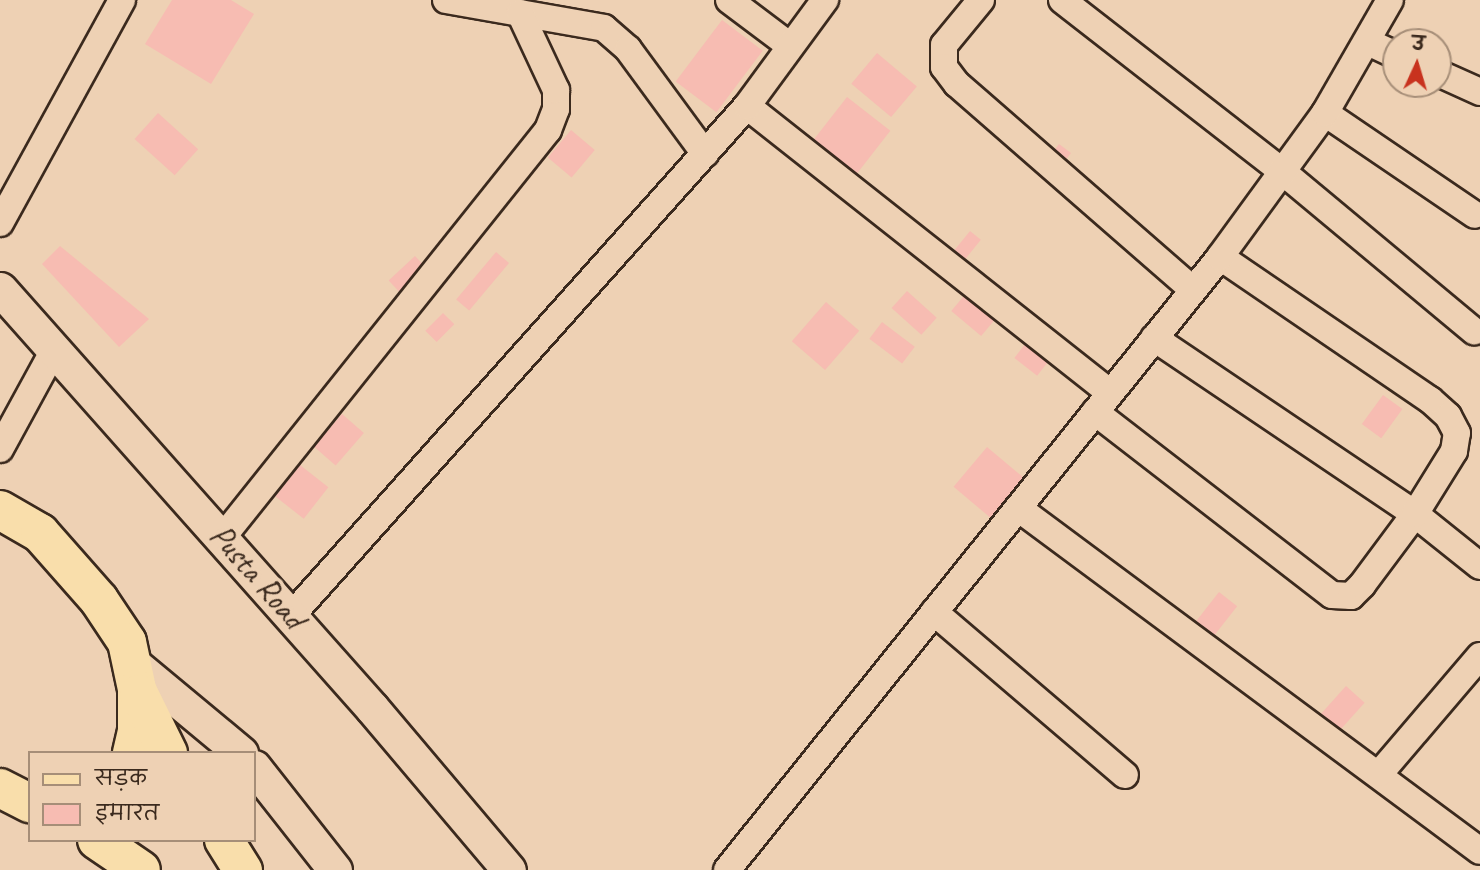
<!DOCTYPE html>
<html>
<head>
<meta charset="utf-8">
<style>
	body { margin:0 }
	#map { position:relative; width:1480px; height:870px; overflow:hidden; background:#eed1b4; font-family:Caveat,"Playpen Sans Deva",sans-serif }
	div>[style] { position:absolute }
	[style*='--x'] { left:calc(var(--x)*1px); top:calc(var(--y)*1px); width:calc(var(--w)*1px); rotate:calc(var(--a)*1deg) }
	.building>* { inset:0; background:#f7bcb2; transform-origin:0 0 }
	.roads { filter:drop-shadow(2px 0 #3b2a1e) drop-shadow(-2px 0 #3b2a1e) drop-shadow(0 2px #3b2a1e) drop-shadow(0 -2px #3b2a1e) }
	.minor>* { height:26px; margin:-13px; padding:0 13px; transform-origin:13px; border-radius:13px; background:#eed1b4 }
	.tertiary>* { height:33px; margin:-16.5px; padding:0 16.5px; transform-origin:16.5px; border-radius:16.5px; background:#eed1b4 }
	.primary>* { height:38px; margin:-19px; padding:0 19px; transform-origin:19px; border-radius:19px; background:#f9deab }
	span { translate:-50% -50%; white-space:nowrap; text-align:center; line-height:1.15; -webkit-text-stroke:7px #eed1b4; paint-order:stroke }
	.street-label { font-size:33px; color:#3b2a1e }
	.legend { position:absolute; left:28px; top:751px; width:228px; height:91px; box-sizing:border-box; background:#eed1b4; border:2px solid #a68e78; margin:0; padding:9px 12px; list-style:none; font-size:21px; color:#3b2a1e }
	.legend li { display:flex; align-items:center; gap:14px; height:35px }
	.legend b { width:35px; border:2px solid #a68e78 }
	.north { position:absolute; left:1382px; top:28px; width:70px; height:70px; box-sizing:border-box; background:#eed1b4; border:2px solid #a68e78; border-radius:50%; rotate:4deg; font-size:19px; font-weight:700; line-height:28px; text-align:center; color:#3b2a1e }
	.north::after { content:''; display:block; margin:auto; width:24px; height:32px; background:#c8321e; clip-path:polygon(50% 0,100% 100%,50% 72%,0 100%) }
</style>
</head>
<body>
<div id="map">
	<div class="building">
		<i style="clip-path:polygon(172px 0,231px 0,254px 14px,211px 84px,145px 44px)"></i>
		<i style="left:722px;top:20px;width:51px;height:77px;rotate:37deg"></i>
		<i style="left:877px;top:53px;width:52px;height:40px;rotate:40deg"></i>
		<i style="left:847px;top:97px;width:55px;height:58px;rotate:38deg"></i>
		<i style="left:158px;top:113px;width:54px;height:35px;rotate:42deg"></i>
		<i style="left:571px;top:130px;width:31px;height:36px;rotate:40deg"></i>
		<i style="left:1059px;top:144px;width:15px;height:16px;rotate:37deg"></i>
		<i style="left:970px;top:231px;width:14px;height:29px;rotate:39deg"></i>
		<i style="clip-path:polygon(60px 246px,149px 319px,119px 347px,42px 264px)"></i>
		<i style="left:496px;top:252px;width:17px;height:62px;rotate:40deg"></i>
		<i style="left:415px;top:256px;width:23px;height:36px;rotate:47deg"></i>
		<i style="left:907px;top:291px;width:40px;height:23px;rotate:42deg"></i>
		<i style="left:968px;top:291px;width:39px;height:26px;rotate:40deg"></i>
		<i style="left:826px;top:302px;width:44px;height:52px;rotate:41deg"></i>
		<i style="left:443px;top:313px;width:16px;height:25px;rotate:45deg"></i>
		<i style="left:882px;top:322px;width:41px;height:21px;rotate:37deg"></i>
		<i style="left:1026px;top:343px;width:29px;height:19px;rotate:38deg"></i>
		<i style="left:1383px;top:395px;width:24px;height:36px;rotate:36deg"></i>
		<i style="left:342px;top:414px;width:29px;height:43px;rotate:41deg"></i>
		<i style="left:987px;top:447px;width:57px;height:52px;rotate:40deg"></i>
		<i style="left:300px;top:465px;width:36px;height:40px;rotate:38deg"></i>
		<i style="left:1219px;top:592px;width:23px;height:49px;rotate:38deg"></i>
		<i style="left:1346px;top:686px;width:25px;height:44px;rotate:42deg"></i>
	</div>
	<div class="roads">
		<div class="minor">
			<i style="--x:446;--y:0;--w:160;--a:10"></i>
			<i style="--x:604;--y:28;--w:32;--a:41"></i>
			<i style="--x:628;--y:49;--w:130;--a:53.7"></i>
			<i style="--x:729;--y:0;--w:75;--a:36.9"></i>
			<i style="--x:981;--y:0;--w:58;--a:129.4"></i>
			<i style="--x:944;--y:45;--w:22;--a:90"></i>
			<i style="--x:944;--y:67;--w:21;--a:53"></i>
			<i style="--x:957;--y:84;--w:310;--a:41.1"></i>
			<i style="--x:1062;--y:0;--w:280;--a:37.9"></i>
			<i style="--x:1283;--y:172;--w:249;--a:39.8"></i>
			<i style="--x:1368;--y:42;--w:31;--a:25"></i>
			<i style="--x:1438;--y:73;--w:46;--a:24.3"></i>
			<i style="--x:747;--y:106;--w:463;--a:38.3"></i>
			<i style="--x:1325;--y:113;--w:181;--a:34.2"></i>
			<i style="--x:0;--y:223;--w:254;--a:-61.3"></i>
			<i style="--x:1154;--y:338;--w:315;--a:34"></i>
			<i style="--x:1415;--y:514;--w:83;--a:38.7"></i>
			<i style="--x:1095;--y:412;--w:299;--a:37.7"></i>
			<i style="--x:1332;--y:595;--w:19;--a:3"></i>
			<i style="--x:1351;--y:596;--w:16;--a:-45"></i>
			<i style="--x:1362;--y:585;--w:89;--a:-53.3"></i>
			<i style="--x:1415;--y:514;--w:74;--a:-58.2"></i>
			<i style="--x:1454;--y:451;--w:18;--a:-81"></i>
			<i style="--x:1457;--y:433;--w:19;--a:-118"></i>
			<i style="--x:1448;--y:416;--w:24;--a:-138"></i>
			<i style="--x:1430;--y:400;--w:254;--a:-145.7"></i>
			<i style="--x:0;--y:449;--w:115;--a:-61.4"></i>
			<i style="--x:1018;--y:508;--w:575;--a:36.59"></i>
			<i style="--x:222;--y:538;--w:522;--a:-51.37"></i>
			<i style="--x:548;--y:130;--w:22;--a:-69"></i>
			<i style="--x:556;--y:109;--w:19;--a:-90"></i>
			<i style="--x:556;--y:90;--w:85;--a:-115.1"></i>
			<i style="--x:934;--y:612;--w:251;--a:40.5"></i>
			<i style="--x:291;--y:616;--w:684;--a:-48.2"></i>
			<i style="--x:747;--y:106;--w:132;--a:-53.7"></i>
			<i style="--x:1380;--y:773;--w:154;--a:-49.5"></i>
			<i style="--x:727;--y:870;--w:787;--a:-51.19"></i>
			<i style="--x:1220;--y:257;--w:178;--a:-53.9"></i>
			<i style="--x:1325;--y:113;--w:130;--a:-60.1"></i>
		</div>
		<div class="tertiary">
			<i style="--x:0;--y:289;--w:560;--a:48.4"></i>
			<i style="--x:372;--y:708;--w:212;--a:49.8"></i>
			<i style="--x:135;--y:665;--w:138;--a:39.7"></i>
			<i style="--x:254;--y:767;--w:131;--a:51.8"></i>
		</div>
		<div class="primary">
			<i style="--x:0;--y:510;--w:46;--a:29.9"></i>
			<i style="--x:40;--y:533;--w:89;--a:48.6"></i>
			<i style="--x:99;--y:600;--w:50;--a:56.3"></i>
			<i style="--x:127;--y:642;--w:48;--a:78"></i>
			<i style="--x:137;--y:689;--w:42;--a:90"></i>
			<i style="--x:137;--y:731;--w:23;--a:103"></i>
			<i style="--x:139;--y:694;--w:66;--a:63.8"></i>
			<i style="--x:0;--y:788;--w:34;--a:27"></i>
			<i style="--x:97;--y:840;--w:53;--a:34.3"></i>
			<i style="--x:224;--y:840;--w:36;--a:58"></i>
		</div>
	</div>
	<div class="street-label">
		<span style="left:257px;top:577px;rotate:49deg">Pusta Road</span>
	</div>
	<ul class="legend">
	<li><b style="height:9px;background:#f9deab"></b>सड़क</li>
	<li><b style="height:19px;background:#f7bcb2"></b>इमारत</li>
	</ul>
	<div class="north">उ</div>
</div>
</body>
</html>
